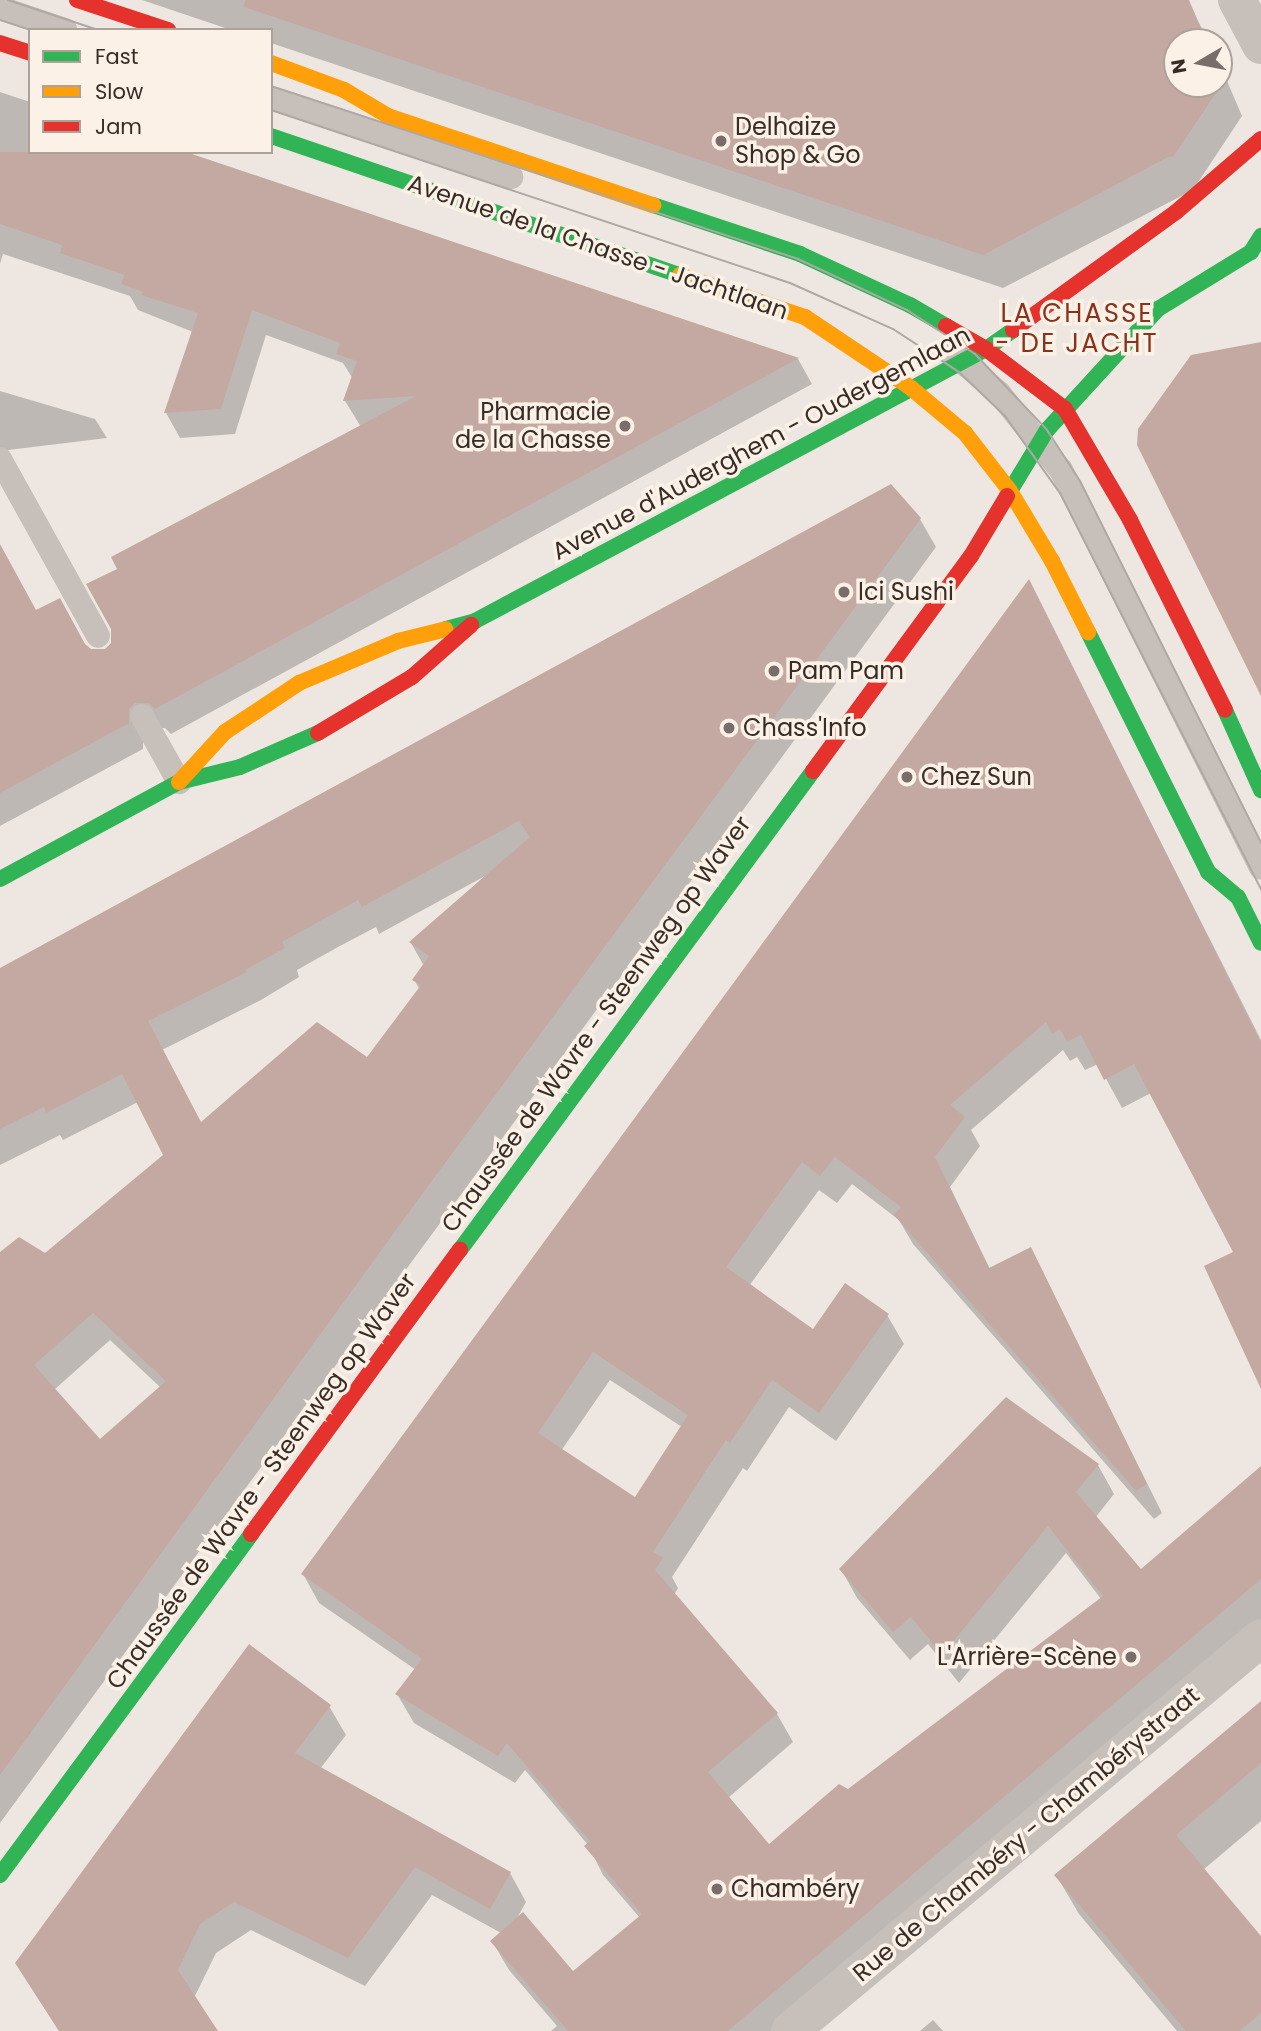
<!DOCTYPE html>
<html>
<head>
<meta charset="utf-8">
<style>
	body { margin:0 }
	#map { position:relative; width:1261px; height:2031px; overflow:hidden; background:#eee7e1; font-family:Poppins,sans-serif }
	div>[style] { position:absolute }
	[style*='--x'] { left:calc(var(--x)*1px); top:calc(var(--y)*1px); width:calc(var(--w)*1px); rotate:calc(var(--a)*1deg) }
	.shadow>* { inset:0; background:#0003 }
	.building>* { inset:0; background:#c3a9a1 }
	.lane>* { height:24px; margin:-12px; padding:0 12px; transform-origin:12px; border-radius:12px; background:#c7bfba }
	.street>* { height:38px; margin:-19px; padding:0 19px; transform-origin:19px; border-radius:19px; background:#c7bfba }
	.fast>* { height:16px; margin:-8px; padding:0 8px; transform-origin:8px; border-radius:8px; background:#30b455 }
	.slow>* { height:16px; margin:-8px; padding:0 8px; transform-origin:8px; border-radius:8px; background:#ff9f0a }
	.jam>* { height:16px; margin:-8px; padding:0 8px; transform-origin:8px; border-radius:8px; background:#e5322d }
	.tram>* { height:2px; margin:-1px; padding:0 1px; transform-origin:1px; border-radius:1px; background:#aea8a4 }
	.dots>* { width:19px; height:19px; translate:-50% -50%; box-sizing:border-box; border:4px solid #fbf1e7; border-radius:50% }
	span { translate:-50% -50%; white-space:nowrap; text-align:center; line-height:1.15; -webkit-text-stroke:7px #fbf1e7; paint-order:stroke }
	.poi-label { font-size:24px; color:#382c27 }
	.left { translate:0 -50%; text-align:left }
	.right { translate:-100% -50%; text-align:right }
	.street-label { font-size:24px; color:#382c27 }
	.neighbourhood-label { font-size:26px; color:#8d321a; letter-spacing:2px }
	.legend { position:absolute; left:28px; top:28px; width:245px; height:126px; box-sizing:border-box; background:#fbf1e7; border:2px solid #ada29a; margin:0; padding:9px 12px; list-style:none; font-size:21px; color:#382c27 }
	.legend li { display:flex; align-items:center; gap:14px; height:35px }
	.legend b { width:35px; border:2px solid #ada29a }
	.north { position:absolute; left:1163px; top:28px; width:70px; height:70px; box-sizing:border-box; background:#fbf1e7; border:2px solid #ada29a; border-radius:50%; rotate:260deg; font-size:19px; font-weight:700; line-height:28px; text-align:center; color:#382c27 }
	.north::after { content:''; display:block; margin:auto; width:24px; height:32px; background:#786d68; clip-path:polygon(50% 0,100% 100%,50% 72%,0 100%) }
</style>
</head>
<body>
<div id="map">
	<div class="shadow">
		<i style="clip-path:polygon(142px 0,1175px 0,1192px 11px,1210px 42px,1177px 42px,1177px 84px,1219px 84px,1219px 62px,1242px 116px,1193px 190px,1003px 288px,271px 43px,271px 30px,231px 30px)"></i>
		<i style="clip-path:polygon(0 92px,30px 102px,30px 152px,179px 152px,798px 359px,812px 384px,171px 734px,165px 728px,150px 728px,143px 735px,143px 749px,0 826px,0 548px,38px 619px,98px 653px,112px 645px,119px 570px,361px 427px,345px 401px,353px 379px,343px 363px,266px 335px,235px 434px,180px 438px,166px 413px,193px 332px,138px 310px,130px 296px,3px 254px,0 264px)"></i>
		<i style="clip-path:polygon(0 391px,95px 419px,107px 438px,0 451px)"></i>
		<i style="clip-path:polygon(evenodd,920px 519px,936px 547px,0 1823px,0 1254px,45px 1255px,166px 1155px,138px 1102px,63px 1140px,60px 1135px,0 1165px,0 970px,920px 519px,485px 876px,411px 943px,424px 966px,414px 980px,420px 990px,368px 1059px,201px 1124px,162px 1050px,261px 1000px,299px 977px,297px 970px,338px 947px,376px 927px,379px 934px,485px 876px,920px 519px,110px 1340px,161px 1388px,99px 1442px,54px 1390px,110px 1340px)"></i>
		<i style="clip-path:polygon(evenodd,1029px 582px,1261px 1040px,1261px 1360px,1235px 1253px,1151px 1093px,1122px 1108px,1098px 1064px,1085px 1070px,1077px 1057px,1070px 1061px,1063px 1050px,971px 1130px,980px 1146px,950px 1187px,990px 1269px,1030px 1249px,1162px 1513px,1154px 1519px,913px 1244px,899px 1220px,852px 1184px,837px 1203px,819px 1190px,749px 1286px,813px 1332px,887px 1315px,904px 1344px,836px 1441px,789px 1407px,747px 1471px,743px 1468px,672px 1577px,678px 1588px,674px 1595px,777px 1714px,793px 1742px,728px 1798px,769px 1847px,848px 1792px,1101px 1599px,1066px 1553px,959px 1683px,928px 1644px,910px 1660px,857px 1598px,841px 1569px,1098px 1465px,1114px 1494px,1095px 1518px,1141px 1571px,1261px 1469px,1261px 1621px,778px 2031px,551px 2031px,557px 2026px,509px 1970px,492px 1941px,501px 1933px,432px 1895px,365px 1986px,251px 1930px,216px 1953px,194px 1998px,215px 2031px,59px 2031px,34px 1992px,329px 1706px,346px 1735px,320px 1769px,510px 1873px,526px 1902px,516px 1920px,572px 1974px,640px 1918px,603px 1875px,588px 1845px,525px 1770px,515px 1783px,414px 1723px,397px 1694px,416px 1670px,319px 1603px,303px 1574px,1029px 582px,610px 1380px,682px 1427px,635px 1500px,561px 1451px,610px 1380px)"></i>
		<i style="clip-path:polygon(1261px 1702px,1261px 1821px,1203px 1870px,1261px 1939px,1261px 2031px,1177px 2031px,1079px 1914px,1056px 1875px)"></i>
		<i style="clip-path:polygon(933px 2020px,943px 2031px,920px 2031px)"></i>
	</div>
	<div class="building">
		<i style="clip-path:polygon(245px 0,1189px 0,1207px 42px,1177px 42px,1177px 84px,1219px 84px,1219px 69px,1224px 81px,1173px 157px,1168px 157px,983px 255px,244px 7px)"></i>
		<i style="clip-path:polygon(0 152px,186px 152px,799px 358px,155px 709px,149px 703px,135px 703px,129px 709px,129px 723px,0 793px,0 544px,36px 610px,60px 598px,85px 644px,91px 649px,105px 649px,111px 643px,111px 629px,86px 584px,117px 569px,111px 557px,416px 396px,343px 401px,357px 361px,336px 354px,340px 343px,252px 310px,221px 409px,164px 413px,198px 313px,141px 295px,143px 292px,121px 284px,125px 275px,60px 253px,62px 245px,0 224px)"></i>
		<i style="clip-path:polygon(1261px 342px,1261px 696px,1137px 445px,1138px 429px,1191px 355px)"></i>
		<i style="clip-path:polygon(evenodd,891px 484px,921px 518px,420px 1197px,0 1775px,0 1252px,19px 1237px,45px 1253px,163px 1155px,122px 1074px,46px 1113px,44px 1107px,0 1129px,0 968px,891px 484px,519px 821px,530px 837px,409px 942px,429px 956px,412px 980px,421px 985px,367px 1057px,317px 1022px,201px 1122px,148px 1021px,247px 972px,245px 970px,285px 948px,282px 942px,322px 920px,358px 900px,362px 907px,519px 821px,891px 484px,93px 1313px,166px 1381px,100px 1439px,34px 1365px,93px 1313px)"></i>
		<i style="clip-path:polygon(evenodd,1029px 579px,1261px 1043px,1261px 1389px,1204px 1266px,1233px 1252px,1134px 1064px,1104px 1080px,1081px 1035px,1067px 1042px,1060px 1029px,1052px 1034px,1046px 1022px,950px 1105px,965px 1117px,935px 1157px,989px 1268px,1031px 1247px,1147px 1484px,1136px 1491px,894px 1215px,901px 1207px,835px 1157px,820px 1176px,802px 1162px,726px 1267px,813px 1329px,845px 1283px,889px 1314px,819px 1413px,772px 1380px,730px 1443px,726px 1440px,653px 1552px,663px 1558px,655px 1570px,778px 1713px,708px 1772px,769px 1844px,839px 1784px,848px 1789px,1103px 1596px,1048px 1526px,942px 1655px,911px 1617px,893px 1632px,839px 1569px,1006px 1397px,1099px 1464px,1076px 1492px,1141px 1569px,1261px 1466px,1261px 1579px,728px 2031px,568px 2031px,490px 1941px,523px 1912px,573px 1971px,642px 1914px,584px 1846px,590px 1841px,507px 1743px,498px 1756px,395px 1694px,422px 1659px,301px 1574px,1029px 579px,593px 1352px,688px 1415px,635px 1497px,538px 1433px,593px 1352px)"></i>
		<i style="clip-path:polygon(249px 1644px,331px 1705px,295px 1753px,511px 1872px,490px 1909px,415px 1867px,348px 1958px,234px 1902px,200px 1924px,178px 1970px,218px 2031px,59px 2031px,15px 1963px)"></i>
		<i style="clip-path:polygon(1261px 1701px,1261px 1763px,1176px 1835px,1261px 1936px,1261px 2013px,1240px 2031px,1186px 2031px,1054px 1875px)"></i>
	</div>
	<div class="lane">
		<i style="--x:0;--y:8;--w:69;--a:18.7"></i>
		<i style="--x:271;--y:98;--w:253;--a:18.2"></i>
		<i style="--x:952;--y:353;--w:62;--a:40.4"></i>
		<i style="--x:999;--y:393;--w:99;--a:51.2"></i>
		<i style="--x:1061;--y:470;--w:445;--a:63.3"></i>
		<i style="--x:0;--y:459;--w:202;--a:61"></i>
		<i style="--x:142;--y:716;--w:76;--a:60.7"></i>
	</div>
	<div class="street">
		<i style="--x:1237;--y:0;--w:51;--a:61.9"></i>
		<i style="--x:790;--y:2031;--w:613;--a:-39.84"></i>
	</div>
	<div class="fast">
		<i style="--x:271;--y:136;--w:432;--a:18.8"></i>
		<i style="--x:653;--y:205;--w:155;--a:18.4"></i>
		<i style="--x:800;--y:254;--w:121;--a:24.9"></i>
		<i style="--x:910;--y:305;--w:42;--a:30.3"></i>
		<i style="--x:1007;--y:496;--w:77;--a:-58.8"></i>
		<i style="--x:1047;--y:430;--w:164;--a:-47.5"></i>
		<i style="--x:1158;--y:309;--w:109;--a:-31.5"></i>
		<i style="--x:1251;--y:252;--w:19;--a:-58"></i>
		<i style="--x:446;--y:629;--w:30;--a:-15"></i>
		<i style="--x:475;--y:621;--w:579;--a:-28.03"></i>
		<i style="--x:986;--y:349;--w:33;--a:-35"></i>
		<i style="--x:1088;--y:632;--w:268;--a:63.4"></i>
		<i style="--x:1208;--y:872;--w:39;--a:40"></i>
		<i style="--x:1238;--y:897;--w:51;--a:63.4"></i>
		<i style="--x:1225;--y:710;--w:88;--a:65.8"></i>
		<i style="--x:0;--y:879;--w:204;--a:-28.5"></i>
		<i style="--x:179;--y:782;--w:63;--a:-13.8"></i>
		<i style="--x:240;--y:767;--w:85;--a:-23.6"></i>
		<i style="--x:460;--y:1250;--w:595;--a:-53.61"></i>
		<i style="--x:0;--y:1875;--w:423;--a:-53.6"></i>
	</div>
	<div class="slow">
		<i style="--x:271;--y:63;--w:78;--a:20.3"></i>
		<i style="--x:344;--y:90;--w:51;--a:30.6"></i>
		<i style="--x:388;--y:116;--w:280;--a:18.6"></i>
		<i style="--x:680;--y:275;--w:132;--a:18.6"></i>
		<i style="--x:805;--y:317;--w:128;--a:33.8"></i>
		<i style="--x:911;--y:388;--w:70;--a:39.8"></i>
		<i style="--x:965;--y:433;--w:73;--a:52.2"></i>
		<i style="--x:1010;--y:491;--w:82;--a:59"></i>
		<i style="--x:1052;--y:561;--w:80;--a:63.1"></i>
		<i style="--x:179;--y:782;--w:68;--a:-47.4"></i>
		<i style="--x:225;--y:732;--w:89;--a:-33.5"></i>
		<i style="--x:299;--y:683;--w:108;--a:-23"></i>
		<i style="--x:398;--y:641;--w:49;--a:-14"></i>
	</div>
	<div class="jam">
		<i style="--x:77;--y:0;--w:96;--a:18.2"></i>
		<i style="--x:0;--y:43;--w:32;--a:18"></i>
		<i style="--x:946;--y:326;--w:46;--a:29.9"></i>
		<i style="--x:986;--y:349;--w:99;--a:37.2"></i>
		<i style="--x:1065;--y:409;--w:129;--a:59.6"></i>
		<i style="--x:1130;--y:520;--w:212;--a:63.4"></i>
		<i style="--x:1013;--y:330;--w:201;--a:-35.9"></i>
		<i style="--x:1176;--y:212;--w:112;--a:-40.7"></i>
		<i style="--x:318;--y:733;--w:109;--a:-30.8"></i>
		<i style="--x:412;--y:677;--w:79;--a:-41.4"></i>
		<i style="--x:813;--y:771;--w:267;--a:-53.7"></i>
		<i style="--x:971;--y:556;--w:70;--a:-59"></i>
		<i style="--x:251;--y:1534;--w:353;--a:-53.7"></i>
	</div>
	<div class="tram">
		<i style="--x:8;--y:0;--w:95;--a:18.4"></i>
		<i style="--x:0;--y:20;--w:32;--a:18"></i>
		<i style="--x:271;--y:86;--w:555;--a:18.17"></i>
		<i style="--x:798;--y:259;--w:120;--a:25.1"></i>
		<i style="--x:907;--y:310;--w:81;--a:32.9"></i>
		<i style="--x:975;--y:354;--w:105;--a:46.5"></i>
		<i style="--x:1047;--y:430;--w:61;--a:57.1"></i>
		<i style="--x:1080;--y:481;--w:405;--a:63.4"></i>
		<i style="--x:271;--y:110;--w:547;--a:18.43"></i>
		<i style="--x:790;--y:283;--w:113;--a:24.1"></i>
		<i style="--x:893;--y:329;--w:79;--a:33.1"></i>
		<i style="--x:959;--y:372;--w:64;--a:43.7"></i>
		<i style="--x:1005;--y:416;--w:95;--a:54.5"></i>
		<i style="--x:1060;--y:493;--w:445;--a:63.1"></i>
	</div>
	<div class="dots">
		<i style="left:721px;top:141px;background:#786d68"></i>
		<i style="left:625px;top:426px;background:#786d68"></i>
		<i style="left:844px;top:592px;background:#786d68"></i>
		<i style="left:774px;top:671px;background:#786d68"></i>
		<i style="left:729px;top:728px;background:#786d68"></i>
		<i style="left:907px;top:777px;background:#786d68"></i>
		<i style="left:1131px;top:1657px;background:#786d68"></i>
		<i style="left:717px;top:1889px;background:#786d68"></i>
	</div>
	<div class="poi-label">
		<span class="left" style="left:735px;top:141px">Delhaize<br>Shop &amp; Go</span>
		<span class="right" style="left:611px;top:426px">Pharmacie<br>de la Chasse</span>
		<span class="left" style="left:858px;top:592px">Ici Sushi</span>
		<span class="left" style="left:788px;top:671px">Pam Pam</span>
		<span class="left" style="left:743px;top:728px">Chass'Info</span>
		<span class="left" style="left:921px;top:777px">Chez Sun</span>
		<span class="right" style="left:1117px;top:1657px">L'Arrière-Scène</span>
		<span class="left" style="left:731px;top:1889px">Chambéry</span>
	</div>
	<div class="street-label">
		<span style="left:598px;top:247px;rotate:19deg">Avenue de la Chasse - Jachtlaan</span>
		<span style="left:761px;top:443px;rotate:-28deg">Avenue d'Auderghem - Oudergemlaan</span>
		<span style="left:596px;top:1024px;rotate:-54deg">Chaussée de Wavre - Steenweg op Waver</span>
		<span style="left:261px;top:1481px;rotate:-54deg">Chaussée de Wavre - Steenweg op Waver</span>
		<span style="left:1026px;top:1834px;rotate:-40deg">Rue de Chambéry - Chambérystraat</span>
	</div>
	<div class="neighbourhood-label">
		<span style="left:1077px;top:329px">LA CHASSE<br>- DE JACHT</span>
	</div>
	<ul class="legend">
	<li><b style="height:9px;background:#30b455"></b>Fast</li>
	<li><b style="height:9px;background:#ff9f0a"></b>Slow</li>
	<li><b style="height:9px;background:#e5322d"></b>Jam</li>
	</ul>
	<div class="north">N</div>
</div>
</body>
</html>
